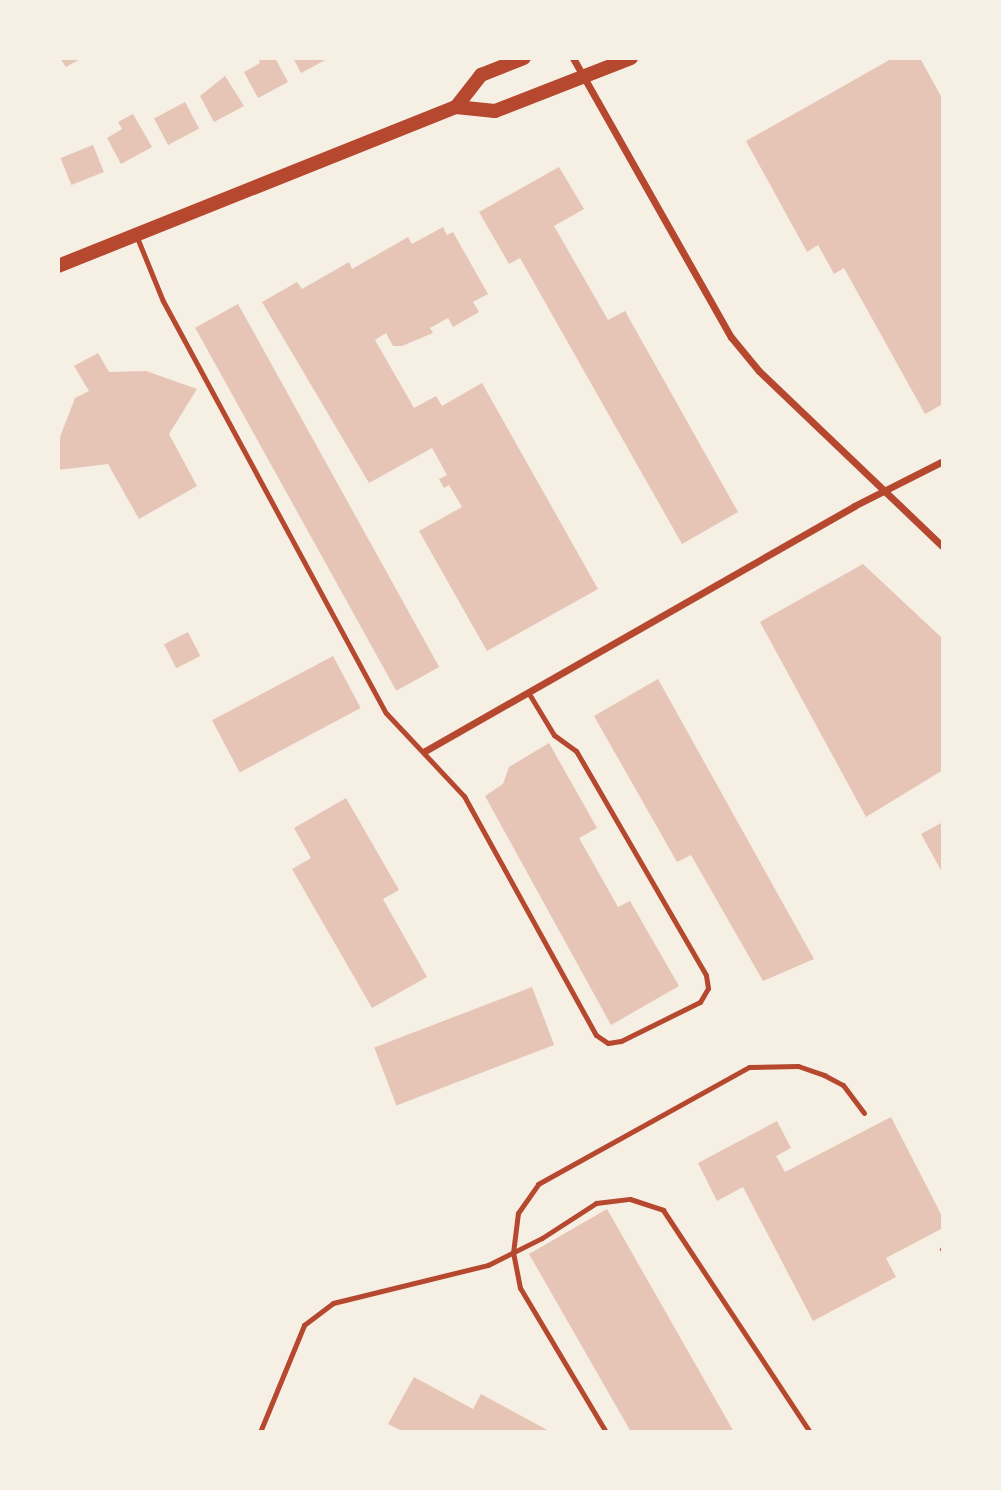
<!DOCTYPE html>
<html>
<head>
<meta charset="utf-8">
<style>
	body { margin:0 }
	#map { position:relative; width:1001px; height:1490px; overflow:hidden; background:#f6efe4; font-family:Rubik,sans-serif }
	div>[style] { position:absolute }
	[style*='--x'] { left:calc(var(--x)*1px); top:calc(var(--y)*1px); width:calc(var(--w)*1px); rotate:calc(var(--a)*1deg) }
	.building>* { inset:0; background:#e6c5b7; transform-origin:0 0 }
	.service>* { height:5px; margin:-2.5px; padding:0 2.5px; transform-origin:2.5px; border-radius:2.5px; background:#b5482f }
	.minor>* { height:7px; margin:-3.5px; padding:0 3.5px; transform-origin:3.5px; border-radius:3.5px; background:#b5482f }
	.secondary>* { height:14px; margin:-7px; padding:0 7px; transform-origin:7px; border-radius:7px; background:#b5482f }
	span { translate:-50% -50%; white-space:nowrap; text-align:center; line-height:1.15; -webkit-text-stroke:7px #f6efe4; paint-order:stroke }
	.frame { position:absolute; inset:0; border:60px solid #f6efe4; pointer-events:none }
</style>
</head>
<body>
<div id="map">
	<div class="building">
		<i style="clip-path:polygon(60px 58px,82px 58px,66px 67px)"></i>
		<i style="clip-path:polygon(258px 58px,275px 58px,288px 82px,258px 98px,244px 72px,260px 63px)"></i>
		<i style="clip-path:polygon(293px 58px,329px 58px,301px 73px)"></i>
		<i style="clip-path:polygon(893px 58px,920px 58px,943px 100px,943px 404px,925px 414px,844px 268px,834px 274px,818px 245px,807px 252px,746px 141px)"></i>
		<i style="clip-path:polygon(225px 76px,244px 106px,214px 122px,200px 96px)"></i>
		<i style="left:185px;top:102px;width:30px;height:35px;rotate:62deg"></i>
		<i style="clip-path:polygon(133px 114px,152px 147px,121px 164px,107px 138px,122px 129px,118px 122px)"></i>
		<i style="left:93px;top:145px;width:29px;height:35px;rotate:68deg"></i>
		<i style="clip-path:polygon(559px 167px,584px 209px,554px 226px,608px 320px,625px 311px,738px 512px,682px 544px,520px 258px,509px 264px,479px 212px)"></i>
		<i style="clip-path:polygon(443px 227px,447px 235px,453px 232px,488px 294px,473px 302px,479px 312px,453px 327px,448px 318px,430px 328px,433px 333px,402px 346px,393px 346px,386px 333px,375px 340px,414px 408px,436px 396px,442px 406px,482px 383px,598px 589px,487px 651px,419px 531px,462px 507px,449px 485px,444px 488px,439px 479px,447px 475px,432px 448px,369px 483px,262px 302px,297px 282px,302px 289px,349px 262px,352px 269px,408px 237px,412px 244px)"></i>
		<i style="left:238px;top:304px;width:415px;height:49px;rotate:61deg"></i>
		<i style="clip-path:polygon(98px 353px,109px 372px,146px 371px,197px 389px,169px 434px,197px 486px,139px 519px,108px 464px,58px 470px,58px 442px,75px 398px,89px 391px,74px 366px)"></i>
		<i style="clip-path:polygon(863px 564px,943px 639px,943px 770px,866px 817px,760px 622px)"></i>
		<i style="left:188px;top:632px;width:27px;height:27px;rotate:63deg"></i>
		<i style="left:333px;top:656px;width:59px;height:137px;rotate:62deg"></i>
		<i style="clip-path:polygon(658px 679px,814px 959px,763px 981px,691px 855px,677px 862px,594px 716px)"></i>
		<i style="clip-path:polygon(549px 743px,597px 828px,579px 838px,618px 907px,630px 901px,679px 986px,611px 1025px,485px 796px,503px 784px,509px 767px)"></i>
		<i style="clip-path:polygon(346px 798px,399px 890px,383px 899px,427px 977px,372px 1008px,292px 869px,311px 858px,294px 828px)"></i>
		<i style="clip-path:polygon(943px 822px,943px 874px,921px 834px)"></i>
		<i style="left:532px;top:987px;width:62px;height:169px;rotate:69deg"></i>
		<i style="clip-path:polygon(891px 1117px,943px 1218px,943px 1228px,886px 1258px,896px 1277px,813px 1321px,743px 1187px,717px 1201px,698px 1163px,777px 1121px,791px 1148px,776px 1156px,785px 1172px)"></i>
		<i style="clip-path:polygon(607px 1209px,734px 1432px,631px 1432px,529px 1254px)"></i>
		<i style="clip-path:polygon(414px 1377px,473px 1409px,481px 1394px,551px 1432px,404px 1432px,388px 1424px)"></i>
	</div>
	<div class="service">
		<i style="--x:136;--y:235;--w:71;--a:67.8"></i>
		<i style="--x:163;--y:301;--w:468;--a:61.6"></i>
		<i style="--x:386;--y:713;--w:114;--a:46.8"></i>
		<i style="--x:464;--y:796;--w:273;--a:61.1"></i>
		<i style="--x:596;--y:1035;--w:14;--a:34"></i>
		<i style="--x:608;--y:1043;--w:13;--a:-9"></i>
		<i style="--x:621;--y:1041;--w:88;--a:-26.3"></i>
		<i style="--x:700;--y:1002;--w:16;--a:-60"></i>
		<i style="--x:708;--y:988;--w:13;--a:-99"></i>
		<i style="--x:706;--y:975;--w:259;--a:-120.1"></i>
		<i style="--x:576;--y:751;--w:27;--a:-144"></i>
		<i style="--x:554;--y:735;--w:50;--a:-121.2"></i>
		<i style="--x:942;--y:1249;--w:1;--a:45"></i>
		<i style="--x:260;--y:1432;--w:116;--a:-67.6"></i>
		<i style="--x:304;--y:1325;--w:36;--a:-37"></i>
		<i style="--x:333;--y:1303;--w:160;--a:-13.8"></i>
		<i style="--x:488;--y:1265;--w:60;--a:-26.6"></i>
		<i style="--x:542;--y:1238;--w:64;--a:-32.9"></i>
		<i style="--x:596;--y:1203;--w:34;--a:-7"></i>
		<i style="--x:630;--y:1199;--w:35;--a:18"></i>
		<i style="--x:663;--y:1210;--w:266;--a:56.5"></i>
		<i style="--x:606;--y:1432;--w:168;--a:-120.8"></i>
		<i style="--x:520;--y:1288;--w:36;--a:-101"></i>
		<i style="--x:513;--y:1253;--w:40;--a:-82.9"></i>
		<i style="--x:518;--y:1213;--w:35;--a:-55"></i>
		<i style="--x:538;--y:1184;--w:241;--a:-29"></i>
		<i style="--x:749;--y:1067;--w:49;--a:-1.2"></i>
		<i style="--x:798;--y:1066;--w:28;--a:19"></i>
		<i style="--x:824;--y:1075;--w:21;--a:28"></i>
		<i style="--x:843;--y:1085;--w:35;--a:53"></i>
	</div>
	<div class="minor">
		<i style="--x:573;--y:58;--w:321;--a:60.5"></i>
		<i style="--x:731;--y:337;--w:44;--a:50.5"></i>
		<i style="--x:759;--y:371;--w:255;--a:43.7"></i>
		<i style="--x:425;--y:751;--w:494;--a:-29.7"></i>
		<i style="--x:854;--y:506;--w:100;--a:-26.8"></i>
	</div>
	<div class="secondary">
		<i style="--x:456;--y:107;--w:41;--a:-52"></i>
		<i style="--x:481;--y:75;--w:46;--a:-21.6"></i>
		<i style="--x:58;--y:266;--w:429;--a:-21.8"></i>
		<i style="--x:456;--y:107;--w:39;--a:6"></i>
		<i style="--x:495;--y:111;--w:146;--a:-21.3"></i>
	</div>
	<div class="frame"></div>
</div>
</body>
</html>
